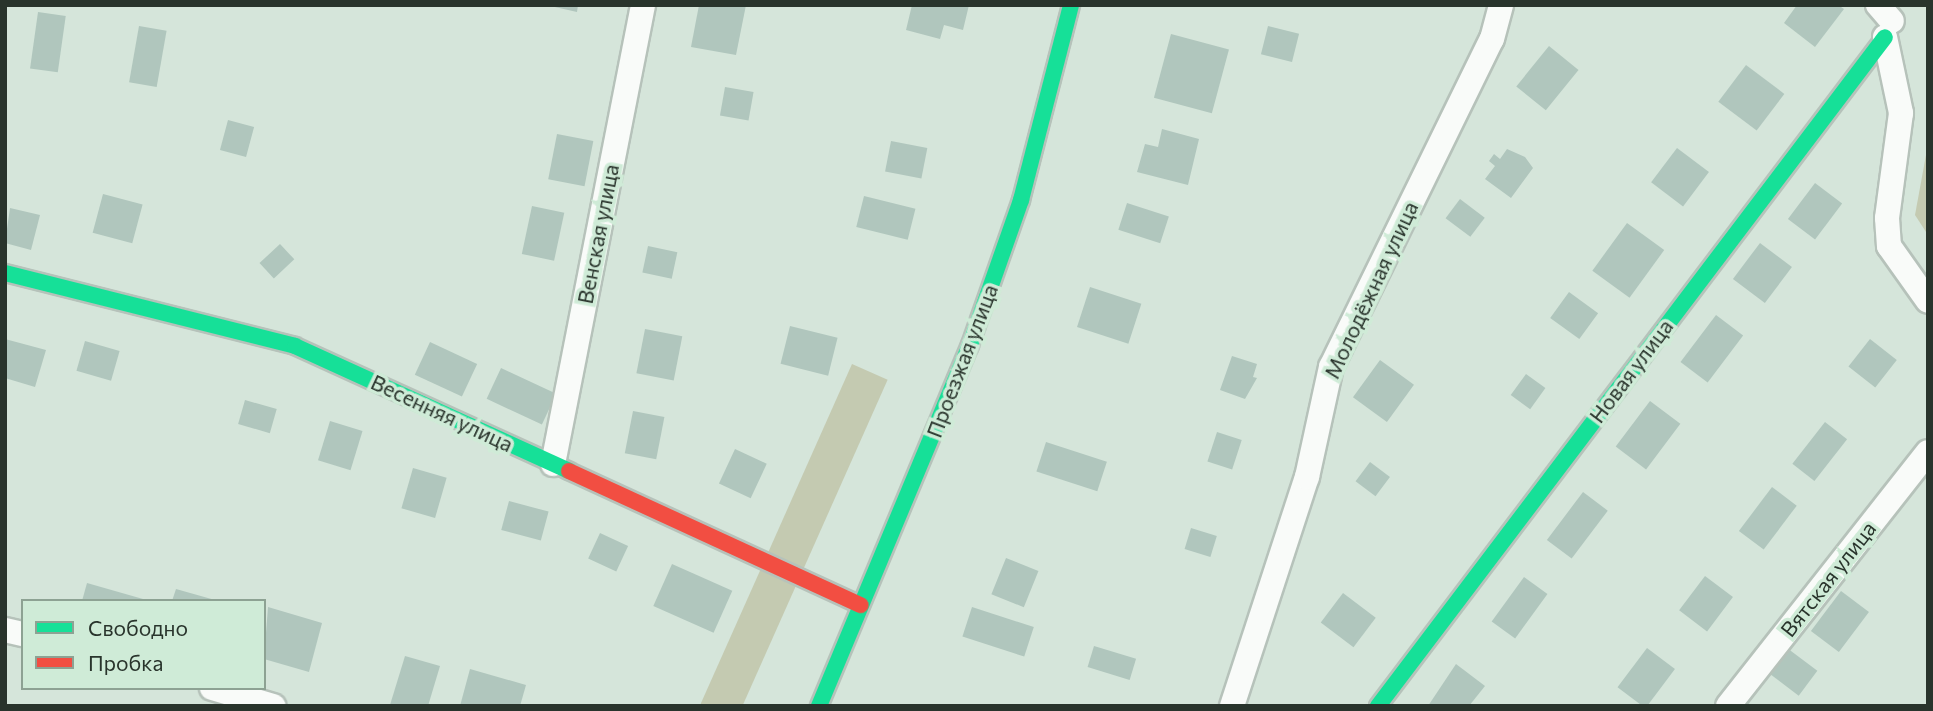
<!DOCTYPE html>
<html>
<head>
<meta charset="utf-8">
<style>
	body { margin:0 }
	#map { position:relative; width:1933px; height:711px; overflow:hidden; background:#d5e5da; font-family:Commissioner,sans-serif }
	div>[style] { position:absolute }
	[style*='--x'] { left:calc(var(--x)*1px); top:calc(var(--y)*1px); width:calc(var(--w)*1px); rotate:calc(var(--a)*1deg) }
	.green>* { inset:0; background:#c4cab1; transform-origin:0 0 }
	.building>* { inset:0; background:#b0c6bd; transform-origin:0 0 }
	.roads { filter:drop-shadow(2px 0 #b6c2ba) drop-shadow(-2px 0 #b6c2ba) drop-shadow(0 2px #b6c2ba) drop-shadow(0 -2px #b6c2ba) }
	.street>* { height:24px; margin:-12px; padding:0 12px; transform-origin:12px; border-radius:12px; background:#f9fbf9 }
	.fast>* { height:16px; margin:-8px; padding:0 8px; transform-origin:8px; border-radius:8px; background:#16e098 }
	.jam>* { height:16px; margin:-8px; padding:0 8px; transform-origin:8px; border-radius:8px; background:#f24e42 }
	span { translate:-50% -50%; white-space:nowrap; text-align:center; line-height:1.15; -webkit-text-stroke:7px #cfebd7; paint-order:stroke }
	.street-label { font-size:21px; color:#29342c }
	.frame { position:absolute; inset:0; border:7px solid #29342c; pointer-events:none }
	.legend { position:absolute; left:21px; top:599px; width:245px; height:91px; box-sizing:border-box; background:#cfebd7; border:2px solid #8da293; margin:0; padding:9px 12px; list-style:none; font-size:21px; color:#29342c }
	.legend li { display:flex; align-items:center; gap:14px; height:35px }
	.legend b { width:35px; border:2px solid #8da293 }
</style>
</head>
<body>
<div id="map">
	<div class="green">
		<i style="clip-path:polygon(1928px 144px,1928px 235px,1915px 215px)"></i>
		<i style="left:852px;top:364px;width:39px;height:372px;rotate:24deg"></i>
	</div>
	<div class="building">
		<i style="clip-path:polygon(546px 5px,578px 5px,577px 12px)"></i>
		<i style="clip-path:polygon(699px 5px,746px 5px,736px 55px,691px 47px)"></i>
		<i style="clip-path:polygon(912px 5px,969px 5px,963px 30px,944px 25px,940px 39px,906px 30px)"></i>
		<i style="clip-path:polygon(1797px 5px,1838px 5px,1844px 9px,1815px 47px,1784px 23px)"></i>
		<i style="left:38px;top:12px;width:28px;height:57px;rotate:8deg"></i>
		<i style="left:139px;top:26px;width:28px;height:57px;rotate:10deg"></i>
		<i style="left:1268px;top:26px;width:32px;height:29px;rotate:14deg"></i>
		<i style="left:1171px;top:34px;width:60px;height:66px;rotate:15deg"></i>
		<i style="left:1549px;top:46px;width:38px;height:52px;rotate:39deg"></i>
		<i style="left:1746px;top:65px;width:48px;height:46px;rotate:37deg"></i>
		<i style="left:725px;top:87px;width:29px;height:29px;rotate:10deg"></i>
		<i style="left:228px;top:120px;width:27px;height:31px;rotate:15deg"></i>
		<i style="clip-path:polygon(1162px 129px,1199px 139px,1188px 185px,1137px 172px,1145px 144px,1158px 147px)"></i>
		<i style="left:557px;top:134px;width:37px;height:46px;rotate:11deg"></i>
		<i style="left:891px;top:141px;width:37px;height:31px;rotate:11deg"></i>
		<i style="left:1677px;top:148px;width:40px;height:43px;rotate:37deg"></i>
		<i style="clip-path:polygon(1507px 149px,1525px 157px,1533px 168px,1511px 198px,1485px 179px,1495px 166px,1489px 161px,1494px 154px,1500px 159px)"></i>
		<i style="left:1815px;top:183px;width:34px;height:45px;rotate:37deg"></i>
		<i style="left:103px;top:194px;width:41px;height:40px;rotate:15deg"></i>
		<i style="left:864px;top:196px;width:53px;height:32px;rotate:14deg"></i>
		<i style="left:1460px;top:199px;width:31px;height:24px;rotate:37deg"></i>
		<i style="left:1127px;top:203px;width:44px;height:28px;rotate:18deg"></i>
		<i style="left:532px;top:206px;width:33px;height:49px;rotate:12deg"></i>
		<i style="clip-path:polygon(10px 208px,40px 215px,31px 250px,5px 243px)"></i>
		<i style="left:1627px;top:223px;width:46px;height:59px;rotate:36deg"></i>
		<i style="left:1760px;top:243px;width:40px;height:45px;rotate:37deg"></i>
		<i style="left:280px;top:244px;width:21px;height:28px;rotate:47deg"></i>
		<i style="left:648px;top:246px;width:30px;height:27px;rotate:12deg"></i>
		<i style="left:1090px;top:287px;width:54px;height:42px;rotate:18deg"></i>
		<i style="left:1569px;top:292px;width:36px;height:32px;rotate:36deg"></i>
		<i style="left:1716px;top:315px;width:34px;height:59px;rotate:37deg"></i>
		<i style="left:790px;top:326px;width:49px;height:39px;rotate:14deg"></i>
		<i style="left:645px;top:329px;width:38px;height:45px;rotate:11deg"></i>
		<i style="clip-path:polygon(5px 339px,46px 350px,35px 387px,5px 378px)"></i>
		<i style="left:1870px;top:339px;width:34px;height:35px;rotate:38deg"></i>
		<i style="left:85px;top:341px;width:36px;height:31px;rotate:16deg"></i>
		<i style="left:430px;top:342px;width:52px;height:36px;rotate:25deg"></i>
		<i style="clip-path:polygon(1232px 356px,1257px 364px,1253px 377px,1257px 378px,1245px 399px,1220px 390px)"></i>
		<i style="left:1380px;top:360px;width:42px;height:46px;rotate:36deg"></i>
		<i style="left:501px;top:368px;width:61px;height:34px;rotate:25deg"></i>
		<i style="left:1526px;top:374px;width:24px;height:26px;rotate:36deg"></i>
		<i style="left:245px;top:400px;width:33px;height:25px;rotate:16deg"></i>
		<i style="left:1650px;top:401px;width:38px;height:57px;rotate:37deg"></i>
		<i style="left:633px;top:411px;width:32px;height:43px;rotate:11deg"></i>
		<i style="left:330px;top:421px;width:34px;height:41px;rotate:17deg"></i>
		<i style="left:1825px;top:422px;width:28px;height:53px;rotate:38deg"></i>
		<i style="left:1217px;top:432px;width:26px;height:31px;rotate:18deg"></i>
		<i style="left:1046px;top:442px;width:64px;height:31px;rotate:18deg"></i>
		<i style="left:735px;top:449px;width:35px;height:38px;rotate:25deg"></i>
		<i style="left:1370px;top:462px;width:25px;height:24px;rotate:37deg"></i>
		<i style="left:413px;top:468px;width:35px;height:42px;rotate:16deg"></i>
		<i style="left:1772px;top:487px;width:31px;height:55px;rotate:37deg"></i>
		<i style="left:1583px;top:492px;width:31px;height:60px;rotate:37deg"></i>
		<i style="left:509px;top:501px;width:41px;height:30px;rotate:15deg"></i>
		<i style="left:1191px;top:528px;width:27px;height:22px;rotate:17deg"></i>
		<i style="left:600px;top:533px;width:31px;height:28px;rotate:25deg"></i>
		<i style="left:1006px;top:558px;width:35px;height:39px;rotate:22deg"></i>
		<i style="left:672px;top:564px;width:66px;height:46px;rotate:24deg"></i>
		<i style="left:1705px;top:576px;width:35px;height:43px;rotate:37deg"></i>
		<i style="left:1524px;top:577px;width:29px;height:55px;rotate:36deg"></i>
		<i style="clip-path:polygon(87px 583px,143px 599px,142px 601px,82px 601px)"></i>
		<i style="clip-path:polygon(176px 589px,215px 600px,214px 601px,172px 601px)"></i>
		<i style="left:1841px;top:591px;width:35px;height:50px;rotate:37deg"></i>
		<i style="left:1343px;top:593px;width:41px;height:37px;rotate:37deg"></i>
		<i style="clip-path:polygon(268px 607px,322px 623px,309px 672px,264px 659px)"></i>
		<i style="left:972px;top:607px;width:65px;height:31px;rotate:18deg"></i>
		<i style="left:1094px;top:646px;width:44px;height:22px;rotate:17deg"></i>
		<i style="left:1647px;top:648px;width:35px;height:49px;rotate:37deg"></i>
		<i style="left:1787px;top:648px;width:38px;height:31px;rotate:37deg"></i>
		<i style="clip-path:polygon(405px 656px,440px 666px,428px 706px,390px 705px)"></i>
		<i style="clip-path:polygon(1456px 664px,1485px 686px,1469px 706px,1428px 706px)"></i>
		<i style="clip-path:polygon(470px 669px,526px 685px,520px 706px,460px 706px)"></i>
	</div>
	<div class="roads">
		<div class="street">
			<i style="--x:1878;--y:5;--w:21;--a:49"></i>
			<i style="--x:1885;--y:37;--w:78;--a:78.1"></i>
			<i style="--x:1901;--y:113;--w:106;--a:97.6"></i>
			<i style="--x:1887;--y:218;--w:28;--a:86"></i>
			<i style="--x:1889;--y:246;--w:67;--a:54.7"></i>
			<i style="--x:553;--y:464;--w:468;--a:-78.9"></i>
			<i style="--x:5;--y:630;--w:18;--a:13"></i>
			<i style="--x:212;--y:688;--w:64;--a:16.4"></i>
			<i style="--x:1232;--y:706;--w:241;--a:-71.9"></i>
			<i style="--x:1307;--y:477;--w:113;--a:-77.7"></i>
			<i style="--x:1331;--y:367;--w:365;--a:-63.9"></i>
			<i style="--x:1492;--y:39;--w:35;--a:-75"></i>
			<i style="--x:1728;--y:706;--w:323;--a:-51.8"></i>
		</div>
		<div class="fast">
			<i style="--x:5;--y:273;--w:299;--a:14.1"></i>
			<i style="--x:295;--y:346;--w:301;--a:24.5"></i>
			<i style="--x:819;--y:706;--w:391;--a:-67.3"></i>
			<i style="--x:970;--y:345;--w:154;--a:-70.6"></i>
			<i style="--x:1021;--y:200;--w:201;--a:-75.6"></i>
			<i style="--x:1378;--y:706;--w:839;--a:-52.84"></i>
		</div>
		<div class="jam">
			<i style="--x:569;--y:471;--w:321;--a:24.7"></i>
		</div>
	</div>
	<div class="street-label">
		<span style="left:598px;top:234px;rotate:-79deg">Венская улица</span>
		<span style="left:1371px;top:290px;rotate:-65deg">Молодёжная улица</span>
		<span style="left:962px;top:361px;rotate:-69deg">Проезжая улица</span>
		<span style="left:1631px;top:371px;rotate:-53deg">Новая улица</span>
		<span style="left:442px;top:413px;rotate:25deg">Весенняя улица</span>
		<span style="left:1828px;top:579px;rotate:-52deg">Вятская улица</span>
	</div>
	<div class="frame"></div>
	<ul class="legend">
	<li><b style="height:9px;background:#16e098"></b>Свободно</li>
	<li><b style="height:9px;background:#f24e42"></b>Пробка</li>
	</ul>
</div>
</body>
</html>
